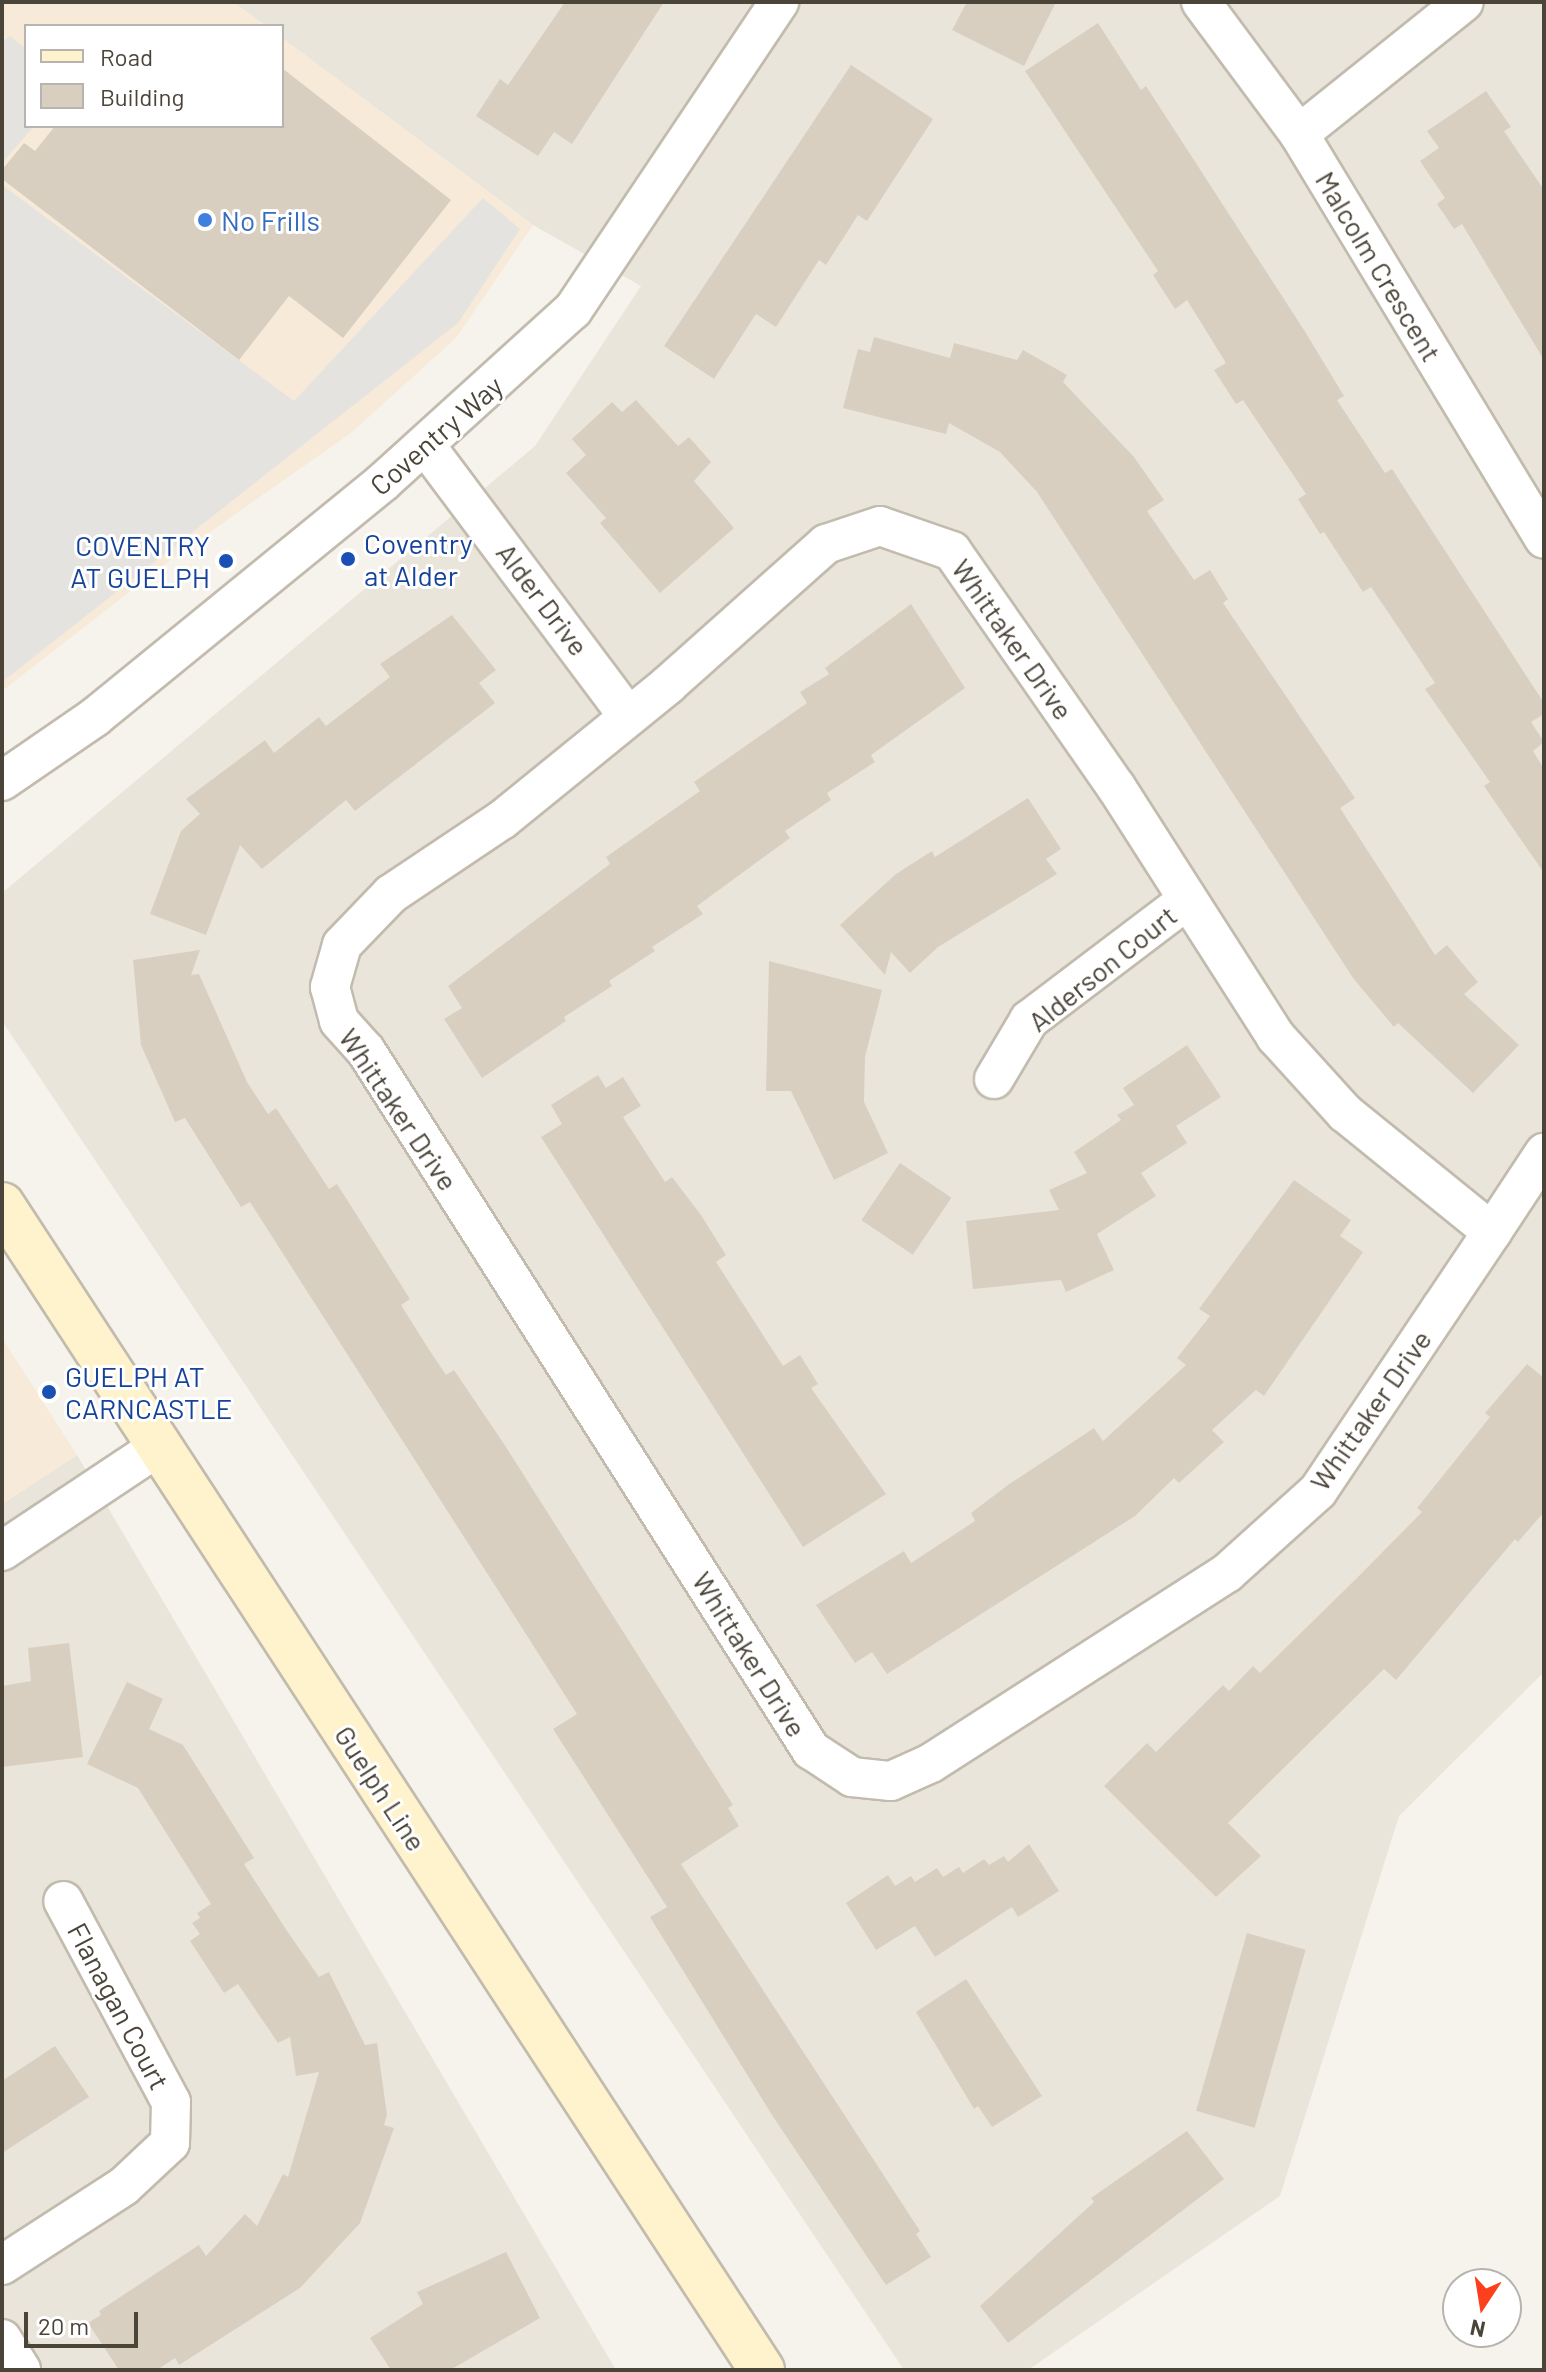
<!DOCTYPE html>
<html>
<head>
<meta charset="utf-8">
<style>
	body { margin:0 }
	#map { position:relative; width:1546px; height:2372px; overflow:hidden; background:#f6f3ec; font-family:Barlow,sans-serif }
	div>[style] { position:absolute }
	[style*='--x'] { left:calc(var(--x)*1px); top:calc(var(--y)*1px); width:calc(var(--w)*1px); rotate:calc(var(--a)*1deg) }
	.residential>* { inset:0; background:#eae5da }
	.commercial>* { inset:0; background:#f7ead8 }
	.parking>* { inset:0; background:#e5e3e0 }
	.building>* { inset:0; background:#d8cfc1; transform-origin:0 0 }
	.roads { filter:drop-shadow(2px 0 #c2bbae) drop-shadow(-2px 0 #c2bbae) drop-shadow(0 2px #c2bbae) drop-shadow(0 -2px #c2bbae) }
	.minor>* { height:38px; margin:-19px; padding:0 19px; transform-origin:19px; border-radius:19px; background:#fff }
	.secondary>* { height:44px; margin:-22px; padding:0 22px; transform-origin:22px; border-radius:22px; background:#fff3cd }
	.dots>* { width:22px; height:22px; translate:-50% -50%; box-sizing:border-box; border:4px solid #fff; border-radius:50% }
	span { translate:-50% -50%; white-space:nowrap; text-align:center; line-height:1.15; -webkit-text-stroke:6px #fff; paint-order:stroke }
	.shop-label { font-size:28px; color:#366cbe }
	.left { translate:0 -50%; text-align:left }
	.street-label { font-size:28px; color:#4b4439 }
	.transit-label { font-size:28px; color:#164399 }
	.right { translate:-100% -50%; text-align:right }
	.frame { position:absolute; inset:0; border:4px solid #4b4439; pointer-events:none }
	.legend { position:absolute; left:24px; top:24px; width:260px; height:104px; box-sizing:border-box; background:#fff; border:2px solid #b7b4b0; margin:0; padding:10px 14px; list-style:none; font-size:24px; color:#4b4439 }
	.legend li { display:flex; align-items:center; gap:16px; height:40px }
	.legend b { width:40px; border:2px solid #b7b4b0 }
	.north { position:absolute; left:1442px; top:2268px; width:80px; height:80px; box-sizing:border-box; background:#fff; border:2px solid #b7b4b0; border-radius:50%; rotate:192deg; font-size:22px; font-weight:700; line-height:32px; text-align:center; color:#4b4439 }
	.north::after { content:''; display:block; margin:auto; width:28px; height:36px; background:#fc3f1d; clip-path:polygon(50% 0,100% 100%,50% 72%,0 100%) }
	.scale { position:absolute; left:24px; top:2312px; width:114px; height:36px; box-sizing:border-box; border:4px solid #4b4439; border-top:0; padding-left:10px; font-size:24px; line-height:28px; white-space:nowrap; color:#4b4439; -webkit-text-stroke:6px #fff; paint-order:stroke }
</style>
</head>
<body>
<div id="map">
	<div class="residential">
		<i style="clip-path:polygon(233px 2px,1544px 2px,1544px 1672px,1399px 1816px,1280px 2196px,1028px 2370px,904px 2370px,2px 1021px,2px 893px,535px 446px,641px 286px,533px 225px,282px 38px,282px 26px,266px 26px)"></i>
		<i style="clip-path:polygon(77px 1455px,616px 2370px,2px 2370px,2px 1504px)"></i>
	</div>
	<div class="commercial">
		<i style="clip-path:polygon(2px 2px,233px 2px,266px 26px,26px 26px,26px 126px,282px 126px,282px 38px,533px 225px,456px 338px,351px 433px,173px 558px,2px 691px)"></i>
		<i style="clip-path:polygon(2px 1338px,77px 1455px,2px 1504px)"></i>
	</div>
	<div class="parking">
		<i style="clip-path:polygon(10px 36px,26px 49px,26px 126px,34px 126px,2px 163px,2px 42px)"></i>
		<i style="clip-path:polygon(2px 185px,294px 401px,483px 198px,520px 229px,458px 323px,2px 682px)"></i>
	</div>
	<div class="building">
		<i style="clip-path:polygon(565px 2px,664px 2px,572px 144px,554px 132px,538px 156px,476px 116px,500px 79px,508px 85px)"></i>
		<i style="clip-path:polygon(967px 2px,1056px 2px,1024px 66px,952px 30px)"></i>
		<i style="clip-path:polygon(1098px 23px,1141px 90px,1146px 86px,1304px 330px,1344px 396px,1337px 400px,1385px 473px,1392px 469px,1544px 703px,1544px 714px,1531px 722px,1544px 742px,1533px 751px,1544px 769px,1544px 873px,1484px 786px,1490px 782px,1425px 689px,1435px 683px,1398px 627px,1371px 587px,1363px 592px,1324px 532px,1320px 534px,1298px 499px,1306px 494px,1243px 400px,1236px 404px,1214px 370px,1226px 363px,1187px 300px,1175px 309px,1153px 275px,1158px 271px,1025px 71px)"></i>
		<i style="clip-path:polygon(851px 65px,933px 119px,867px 221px,858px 215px,826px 265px,819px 260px,776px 327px,756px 314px,714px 379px,664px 346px)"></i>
		<i style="clip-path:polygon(282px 68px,451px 200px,343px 338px,289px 296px,239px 360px,2px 179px,2px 170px,24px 143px,35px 151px,55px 126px,282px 126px)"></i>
		<i style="clip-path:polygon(1486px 91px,1511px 127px,1504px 131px,1544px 190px,1544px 360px,1462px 224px,1454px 229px,1437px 204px,1445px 198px,1420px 161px,1439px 148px,1427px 131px)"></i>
		<i style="clip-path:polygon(874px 337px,950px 358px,954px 343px,1017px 360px,1023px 350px,1067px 375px,1063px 382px,1134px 457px,1164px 500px,1147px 511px,1194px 580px,1210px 570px,1228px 599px,1223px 603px,1355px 798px,1340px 808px,1435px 955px,1447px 945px,1478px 982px,1464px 994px,1519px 1045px,1473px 1093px,1398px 1023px,1394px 1027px,1353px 978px,1037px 492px,1000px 452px,949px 423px,946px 434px,843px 408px,858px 349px,870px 352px)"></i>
		<i style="clip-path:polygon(636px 400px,678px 446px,689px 437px,711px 462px,694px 481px,734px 528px,660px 593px,600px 523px,606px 518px,566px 473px,586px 455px,572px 439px,612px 402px,622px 412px)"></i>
		<i style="clip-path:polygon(911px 604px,965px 688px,871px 755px,875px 762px,827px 793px,831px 800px,785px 831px,790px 838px,697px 906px,703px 914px,652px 947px,655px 951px,609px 981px,612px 986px,564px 1017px,566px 1021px,482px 1078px,444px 1019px,462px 1008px,448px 986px,610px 864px,606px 857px,700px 791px,694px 782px,807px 703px,800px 692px,829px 674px,825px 668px)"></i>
		<i style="clip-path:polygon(452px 615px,496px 670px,479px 683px,495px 703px,355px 811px,346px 800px,262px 869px,240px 845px,206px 935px,150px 914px,181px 831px,200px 814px,186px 799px,265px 740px,274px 753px,319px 717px,326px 726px,390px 677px,380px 664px)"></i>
		<i style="clip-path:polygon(1028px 798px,1061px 849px,1046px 859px,1057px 874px,938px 947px,910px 973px,891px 952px,885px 975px,840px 925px,896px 874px,932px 851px,935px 857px)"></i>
		<i style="clip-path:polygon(200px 950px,191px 975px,199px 974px,247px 1082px,268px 1114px,276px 1108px,329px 1189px,337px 1184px,410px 1299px,401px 1305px,428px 1348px,446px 1375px,454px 1370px,506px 1447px,733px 1805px,728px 1808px,739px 1826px,681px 1864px,920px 2231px,916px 2234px,931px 2257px,886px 2285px,772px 2115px,650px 1917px,667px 1907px,553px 1729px,577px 1714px,250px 1202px,241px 1207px,185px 1118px,175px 1122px,141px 1045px,133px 960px)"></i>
		<i style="clip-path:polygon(769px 961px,882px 990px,865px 1057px,864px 1102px,888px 1153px,834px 1180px,791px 1091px,766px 1091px)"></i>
		<i style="clip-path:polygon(1187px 1045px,1221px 1097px,1176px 1126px,1187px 1143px,1141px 1173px,1156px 1196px,1097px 1234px,1114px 1270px,1066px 1292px,1061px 1280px,973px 1289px,966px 1221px,1059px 1210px,1049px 1190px,1087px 1173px,1074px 1152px,1121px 1120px,1117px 1115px,1134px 1105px,1123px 1088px)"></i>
		<i style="clip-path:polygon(598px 1075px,606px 1088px,623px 1077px,641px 1106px,623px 1117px,665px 1182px,672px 1177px,701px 1215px,726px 1255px,716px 1262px,783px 1366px,800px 1355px,818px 1384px,811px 1388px,886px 1494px,803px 1547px,541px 1137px,562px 1124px,551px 1105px)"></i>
		<i style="left:900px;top:1163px;width:62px;height:69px;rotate:34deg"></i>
		<i style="clip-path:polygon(1294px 1180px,1351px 1220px,1340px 1236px,1363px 1252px,1264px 1396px,1256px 1390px,1212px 1430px,1224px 1442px,1179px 1483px,1174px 1478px,1135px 1516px,887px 1674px,872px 1652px,855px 1663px,816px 1605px,904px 1551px,911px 1563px,975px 1521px,971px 1513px,1008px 1485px,1094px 1428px,1103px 1441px,1186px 1365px,1177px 1358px,1210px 1316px,1199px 1309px)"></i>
		<i style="clip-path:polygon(1527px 1364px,1544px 1378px,1544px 1512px,1518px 1542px,1515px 1539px,1396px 1680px,1384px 1669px,1228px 1823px,1261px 1856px,1216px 1897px,1104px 1786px,1147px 1743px,1156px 1752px,1223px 1685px,1229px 1691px,1253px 1666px,1260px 1673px,1360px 1575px,1422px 1512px,1417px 1508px,1490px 1417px,1485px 1413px)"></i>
		<i style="clip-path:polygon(69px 1643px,83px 1757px,2px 1767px,2px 1686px,31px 1681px,28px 1648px)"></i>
		<i style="clip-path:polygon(127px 1682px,163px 1699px,149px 1729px,183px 1745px,254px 1858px,244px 1864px,285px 1928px,319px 1977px,329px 1972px,365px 2045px,377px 2043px,387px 2115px,384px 2125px,394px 2128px,360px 2223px,300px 2288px,179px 2365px,175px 2358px,157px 2370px,119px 2370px,88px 2323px,101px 2315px,99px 2311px,199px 2245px,206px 2256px,245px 2214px,257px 2226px,283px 2174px,288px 2177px,319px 2072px,296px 2076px,290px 2037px,278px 2043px,238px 1984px,224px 1993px,190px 1941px,200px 1934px,192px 1923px,200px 1918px,197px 1913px,211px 1904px,138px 1788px,87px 1764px)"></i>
		<i style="clip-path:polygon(1029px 1844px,1059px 1891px,1018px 1917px,1012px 1907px,935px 1957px,915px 1926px,876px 1950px,846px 1903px,888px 1875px,895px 1886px,911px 1876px,915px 1882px,937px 1868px,943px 1877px,959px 1867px,963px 1873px,984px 1859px,989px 1865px,1004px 1856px,1008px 1862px)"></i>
		<i style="left:1247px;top:1933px;width:61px;height:185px;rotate:16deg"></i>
		<i style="clip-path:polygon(966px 1979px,1042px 2096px,992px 2127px,978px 2106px,974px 2109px,916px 2012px)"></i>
		<i style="clip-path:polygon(55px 2046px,89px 2097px,2px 2153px,2px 2081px)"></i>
		<i style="clip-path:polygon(1187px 2131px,1224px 2179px,1008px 2343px,980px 2306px,1094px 2202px,1091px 2198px)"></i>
		<i style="clip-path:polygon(506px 2252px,540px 2318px,450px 2370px,391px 2370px,370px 2338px,423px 2304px,417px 2292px)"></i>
	</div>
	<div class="roads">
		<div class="minor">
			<i style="--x:1201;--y:2;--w:164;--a:53.4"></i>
			<i style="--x:1299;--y:134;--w:473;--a:58.8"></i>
			<i style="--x:1299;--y:134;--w:211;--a:-38.7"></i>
			<i style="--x:426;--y:446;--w:337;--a:53.2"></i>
			<i style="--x:2;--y:781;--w:113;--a:-34.5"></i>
			<i style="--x:95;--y:717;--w:372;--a:-39.2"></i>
			<i style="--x:383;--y:482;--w:256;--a:-42.2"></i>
			<i style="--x:573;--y:310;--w:371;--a:-56.2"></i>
			<i style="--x:994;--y:1079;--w:69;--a:-59.3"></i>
			<i style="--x:1029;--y:1020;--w:198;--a:-37.2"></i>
			<i style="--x:1492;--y:1232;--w:189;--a:-141"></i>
			<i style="--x:1345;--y:1113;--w:103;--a:-132.2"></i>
			<i style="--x:1276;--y:1037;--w:297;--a:-122.6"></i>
			<i style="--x:1116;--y:787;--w:287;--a:-124.8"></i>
			<i style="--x:952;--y:551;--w:76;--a:-160.9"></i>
			<i style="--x:880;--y:526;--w:57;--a:161.6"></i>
			<i style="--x:826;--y:544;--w:212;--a:138.3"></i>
			<i style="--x:668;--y:685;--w:213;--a:140.9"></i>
			<i style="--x:503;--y:819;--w:135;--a:146.2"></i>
			<i style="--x:391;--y:894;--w:71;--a:133.9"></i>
			<i style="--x:342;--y:945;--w:44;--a:105.9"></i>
			<i style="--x:330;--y:987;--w:35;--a:75"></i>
			<i style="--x:339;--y:1021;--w:40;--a:48"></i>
			<i style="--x:366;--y:1051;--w:829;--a:57.52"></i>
			<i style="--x:811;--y:1750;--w:49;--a:33.4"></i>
			<i style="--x:852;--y:1777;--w:39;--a:6"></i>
			<i style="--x:891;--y:1781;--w:44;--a:-24.2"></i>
			<i style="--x:931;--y:1763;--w:352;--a:-32.7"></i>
			<i style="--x:1227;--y:1573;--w:122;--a:-42"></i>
			<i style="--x:1318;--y:1491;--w:220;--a:-56.1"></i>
			<i style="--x:1441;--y:1308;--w:92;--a:-56.1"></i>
			<i style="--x:1492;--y:1232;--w:95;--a:-56.6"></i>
			<i style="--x:2;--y:1551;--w:187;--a:-33.7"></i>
			<i style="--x:2;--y:2265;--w:145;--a:-32.9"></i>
			<i style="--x:124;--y:2186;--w:63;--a:-43.1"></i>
			<i style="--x:170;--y:2143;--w:41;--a:-88.6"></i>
			<i style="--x:171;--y:2102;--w:228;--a:-118.2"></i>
			<i style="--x:2;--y:2339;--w:36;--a:58"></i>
		</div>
		<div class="secondary">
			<i style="--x:2;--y:1205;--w:1391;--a:56.88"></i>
		</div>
	</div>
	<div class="dots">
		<i style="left:205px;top:220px;background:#3f7fe0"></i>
		<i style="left:348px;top:559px;background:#1a4fb4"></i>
		<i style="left:226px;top:561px;background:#1a4fb4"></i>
		<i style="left:49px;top:1392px;background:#1a4fb4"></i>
	</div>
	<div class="shop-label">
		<span class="left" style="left:221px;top:220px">No Frills</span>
	</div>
	<div class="street-label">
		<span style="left:1379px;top:266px;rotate:59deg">Malcolm Crescent</span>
		<span style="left:436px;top:435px;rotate:-41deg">Coventry Way</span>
		<span style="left:543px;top:599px;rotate:53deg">Alder Drive</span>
		<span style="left:1013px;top:639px;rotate:55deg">Whittaker Drive</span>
		<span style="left:1102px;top:968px;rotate:-39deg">Alderson Court</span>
		<span style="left:399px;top:1109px;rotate:56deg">Whittaker Drive</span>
		<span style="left:1370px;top:1410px;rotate:-55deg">Whittaker Drive</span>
		<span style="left:750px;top:1654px;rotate:58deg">Whittaker Drive</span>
		<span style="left:381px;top:1788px;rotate:57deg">Guelph Line</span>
		<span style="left:119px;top:2006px;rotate:62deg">Flanagan Court</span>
	</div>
	<div class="transit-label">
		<span class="left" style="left:364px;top:559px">Coventry<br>at Alder</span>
		<span class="right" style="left:210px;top:561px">COVENTRY<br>AT GUELPH</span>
		<span class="left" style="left:65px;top:1392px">GUELPH AT<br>CARNCASTLE</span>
	</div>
	<div class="frame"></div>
	<ul class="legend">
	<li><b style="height:10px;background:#fff3cd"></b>Road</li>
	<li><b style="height:22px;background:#d8cfc1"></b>Building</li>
	</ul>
	<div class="north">N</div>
	<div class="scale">20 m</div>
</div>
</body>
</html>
